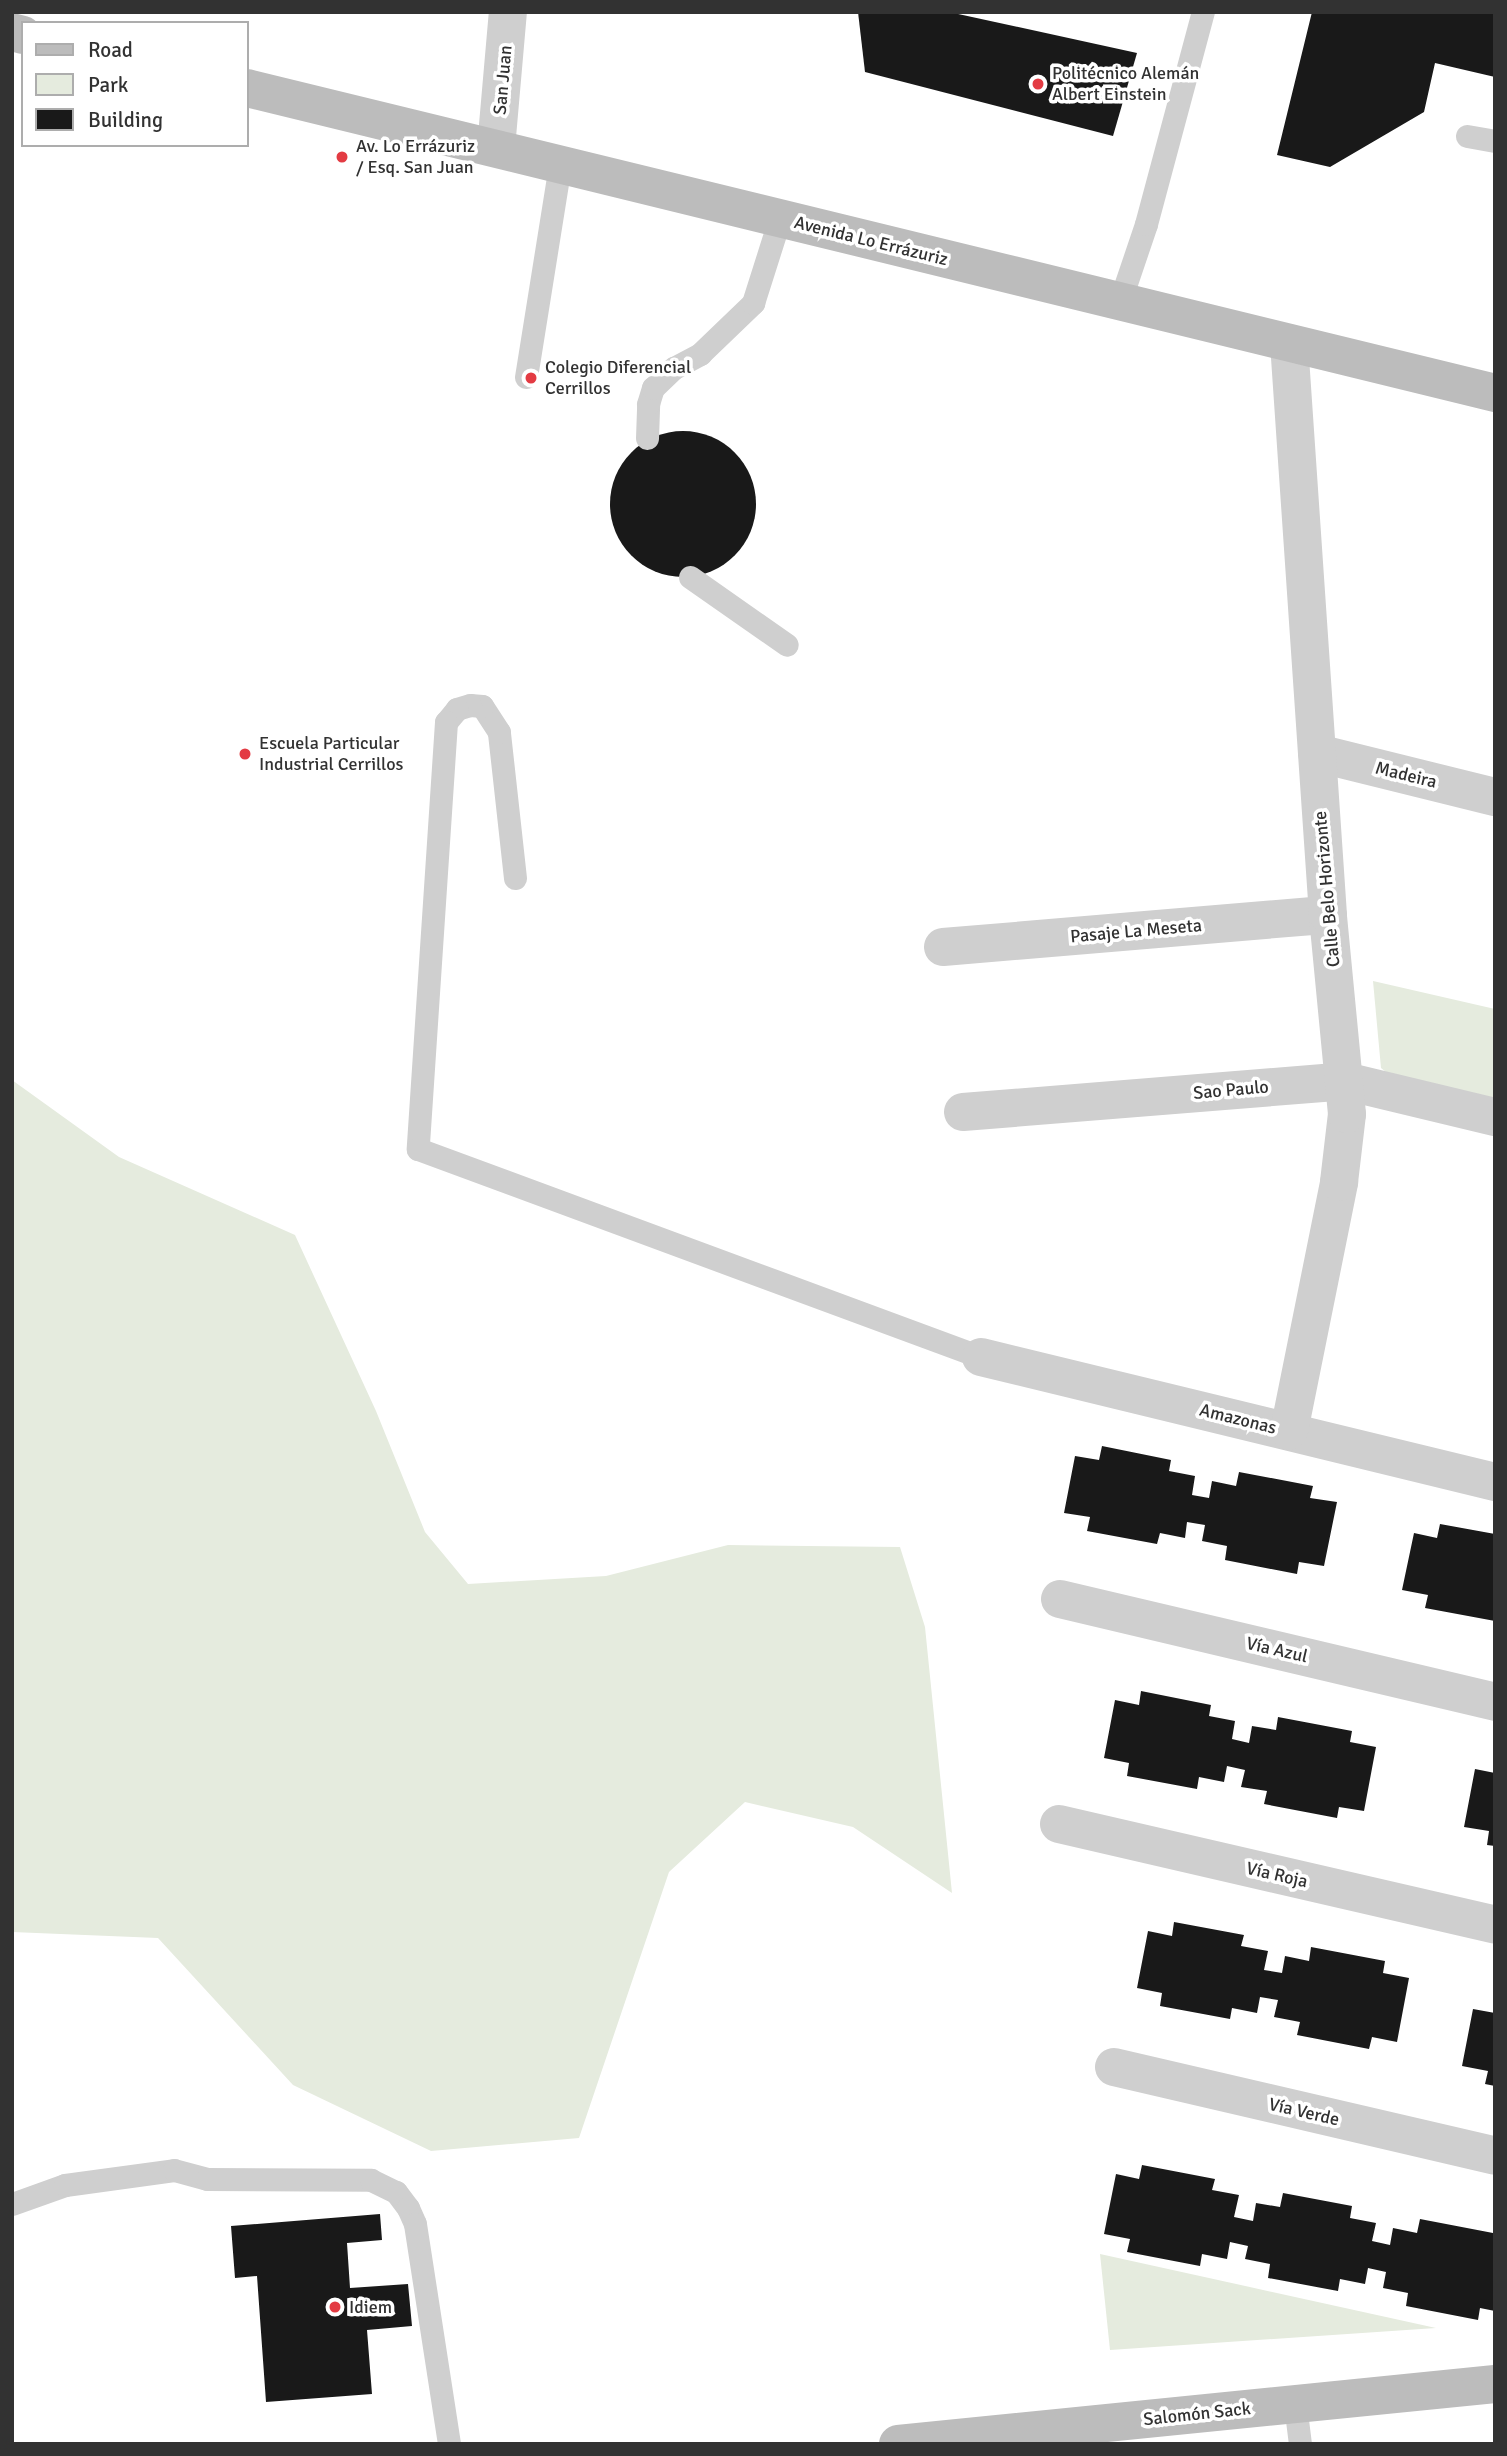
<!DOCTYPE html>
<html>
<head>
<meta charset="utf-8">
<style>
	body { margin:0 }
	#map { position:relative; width:1507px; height:2456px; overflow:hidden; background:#fff; font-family:Signika,sans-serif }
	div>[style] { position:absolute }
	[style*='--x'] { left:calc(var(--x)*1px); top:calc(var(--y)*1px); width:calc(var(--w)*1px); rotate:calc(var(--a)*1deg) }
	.green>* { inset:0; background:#e5ebde }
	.building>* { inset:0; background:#191919 }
	.round { border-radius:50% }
	.lane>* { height:23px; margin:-11.5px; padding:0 11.5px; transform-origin:11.5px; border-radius:11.5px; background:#cfcfcf }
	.street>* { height:38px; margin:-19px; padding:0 19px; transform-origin:19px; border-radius:19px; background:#cfcfcf }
	.secondary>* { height:38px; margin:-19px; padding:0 19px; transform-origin:19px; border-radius:19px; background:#bcbcbc }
	.dots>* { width:19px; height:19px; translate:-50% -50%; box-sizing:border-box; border:4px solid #fff; border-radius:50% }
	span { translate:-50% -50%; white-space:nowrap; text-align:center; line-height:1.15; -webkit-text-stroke:7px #fff; paint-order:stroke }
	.poi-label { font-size:18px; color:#323232 }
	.left { translate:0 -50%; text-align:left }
	.street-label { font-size:18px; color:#323232 }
	.frame { position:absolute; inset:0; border:14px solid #323232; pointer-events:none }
	.legend { position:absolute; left:21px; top:21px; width:228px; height:126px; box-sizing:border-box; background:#fff; border:2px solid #adadad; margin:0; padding:9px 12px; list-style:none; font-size:21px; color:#323232 }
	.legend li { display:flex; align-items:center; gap:14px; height:35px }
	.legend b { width:35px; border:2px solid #adadad }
</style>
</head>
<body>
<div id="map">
	<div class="green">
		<i style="clip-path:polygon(1373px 981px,1495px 1009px,1495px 1103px,1397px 1081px,1381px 1068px)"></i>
		<i style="clip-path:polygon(12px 1080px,119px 1157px,295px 1235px,376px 1411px,425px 1532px,468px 1584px,606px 1576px,728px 1545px,900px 1547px,925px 1627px,952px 1893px,853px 1827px,745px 1802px,669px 1872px,579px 2138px,431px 2151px,293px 2085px,158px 1938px,12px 1932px)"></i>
		<i style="clip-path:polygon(1100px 2254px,1436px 2328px,1110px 2350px)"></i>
	</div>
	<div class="building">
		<i style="clip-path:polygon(858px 12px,949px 12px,1137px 53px,1113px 136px,865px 72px)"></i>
		<i style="clip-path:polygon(1312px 12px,1495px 12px,1495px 77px,1435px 63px,1424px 112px,1330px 167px,1277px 155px)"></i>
		<i class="round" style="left:610px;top:431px;width:146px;height:146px"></i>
		<i style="clip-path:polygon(1102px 1446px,1171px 1460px,1169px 1471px,1195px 1476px,1192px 1495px,1209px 1498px,1212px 1481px,1236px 1486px,1239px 1472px,1313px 1486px,1310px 1498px,1337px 1502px,1324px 1566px,1299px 1562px,1297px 1574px,1225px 1560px,1227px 1546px,1202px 1541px,1205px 1525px,1187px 1522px,1185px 1538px,1160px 1533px,1157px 1544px,1087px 1531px,1090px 1517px,1064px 1513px,1075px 1456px,1099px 1460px)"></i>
		<i style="clip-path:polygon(1440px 1524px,1495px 1534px,1495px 1621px,1425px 1608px,1428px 1595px,1402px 1590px,1414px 1533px,1437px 1538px)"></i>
		<i style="clip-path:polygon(1141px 1691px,1211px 1705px,1209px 1716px,1235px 1721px,1232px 1739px,1249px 1743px,1252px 1726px,1276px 1730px,1278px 1717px,1352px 1731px,1350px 1742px,1376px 1747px,1364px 1811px,1339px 1807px,1337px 1818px,1264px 1804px,1267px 1791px,1241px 1787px,1245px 1770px,1227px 1766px,1224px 1782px,1199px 1777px,1197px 1789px,1127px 1776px,1129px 1763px,1104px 1758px,1115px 1700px,1139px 1705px)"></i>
		<i style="clip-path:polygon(1475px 1769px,1495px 1773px,1495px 1846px,1487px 1845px,1489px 1831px,1464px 1827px)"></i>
		<i style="clip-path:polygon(1174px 1922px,1244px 1935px,1241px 1946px,1268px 1951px,1264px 1970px,1282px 1973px,1285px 1956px,1309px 1961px,1311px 1947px,1385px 1961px,1383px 1973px,1409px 1978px,1397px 2042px,1372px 2037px,1369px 2049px,1297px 2035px,1300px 2022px,1274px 2017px,1278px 2000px,1260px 1997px,1257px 2013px,1232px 2008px,1230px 2019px,1160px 2006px,1162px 1993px,1137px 1988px,1148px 1931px,1172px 1936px)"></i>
		<i style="clip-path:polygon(1473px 2009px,1495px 2013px,1495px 2086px,1485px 2084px,1488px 2071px,1462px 2066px)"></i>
		<i style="clip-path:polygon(1142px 2165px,1215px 2179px,1212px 2190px,1239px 2195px,1234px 2217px,1253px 2221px,1256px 2203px,1280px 2207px,1283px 2193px,1352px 2206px,1350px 2218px,1376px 2223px,1372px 2241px,1390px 2245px,1393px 2228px,1417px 2233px,1420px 2219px,1493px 2233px,1495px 2311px,1480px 2308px,1478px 2320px,1406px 2306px,1408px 2293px,1383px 2288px,1386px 2272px,1368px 2268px,1365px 2284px,1340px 2279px,1338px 2291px,1268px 2278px,1270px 2264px,1245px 2259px,1248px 2246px,1230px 2242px,1227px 2259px,1202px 2254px,1200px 2266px,1127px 2252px,1130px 2239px,1104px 2234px,1116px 2174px,1139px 2179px)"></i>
		<i style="clip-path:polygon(380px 2214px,382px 2240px,347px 2243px,350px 2288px,408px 2284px,412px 2326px,367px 2330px,372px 2394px,266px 2402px,257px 2276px,235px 2278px,231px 2226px)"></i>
	</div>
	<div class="lane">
		<i style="--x:1467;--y:136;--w:28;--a:10"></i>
		<i style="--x:1120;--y:301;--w:81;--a:-71.3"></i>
		<i style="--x:1146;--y:224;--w:220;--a:-75"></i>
		<i style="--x:526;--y:377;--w:216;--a:-80.9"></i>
		<i style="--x:647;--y:438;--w:34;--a:-88"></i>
		<i style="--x:648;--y:404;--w:17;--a:-73"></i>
		<i style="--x:653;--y:388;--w:29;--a:-44"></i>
		<i style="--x:674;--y:368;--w:30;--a:-28"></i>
		<i style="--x:700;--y:354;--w:74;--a:-43.9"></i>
		<i style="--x:753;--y:303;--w:89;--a:-72.4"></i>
		<i style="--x:690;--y:577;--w:118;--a:35"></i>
		<i style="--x:515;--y:878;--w:147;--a:-96.3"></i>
		<i style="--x:499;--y:732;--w:31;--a:-123"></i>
		<i style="--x:482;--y:706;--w:12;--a:-175"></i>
		<i style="--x:470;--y:705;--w:14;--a:163"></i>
		<i style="--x:457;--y:709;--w:17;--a:130"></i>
		<i style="--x:446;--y:722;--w:428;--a:93.8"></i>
		<i style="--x:418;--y:1149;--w:600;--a:20.28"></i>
		<i style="--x:12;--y:2204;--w:56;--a:-19.7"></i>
		<i style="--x:65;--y:2185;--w:110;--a:-7.8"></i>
		<i style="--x:174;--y:2170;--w:34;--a:15"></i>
		<i style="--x:207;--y:2179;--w:164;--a:0.3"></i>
		<i style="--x:371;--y:2180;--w:28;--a:26"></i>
		<i style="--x:396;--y:2192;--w:20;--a:53"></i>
		<i style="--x:408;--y:2208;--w:17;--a:66"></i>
		<i style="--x:415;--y:2224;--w:223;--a:81.2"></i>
		<i style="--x:1295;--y:2404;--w:40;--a:82.9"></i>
	</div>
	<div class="street">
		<i style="--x:496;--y:148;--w:137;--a:-85"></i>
		<i style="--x:1317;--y:753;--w:183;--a:13.9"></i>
		<i style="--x:943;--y:947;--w:386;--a:-4.8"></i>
		<i style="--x:963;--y:1112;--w:383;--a:-4.6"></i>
		<i style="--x:1345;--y:1081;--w:154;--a:13.5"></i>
		<i style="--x:981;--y:1357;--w:529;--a:13.67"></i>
		<i style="--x:1289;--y:1431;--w:254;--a:-78.6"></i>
		<i style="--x:1339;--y:1182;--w:68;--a:-83.3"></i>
		<i style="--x:1347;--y:1114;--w:200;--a:-95.5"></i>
		<i style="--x:1328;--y:915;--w:573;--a:-93.9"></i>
		<i style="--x:1060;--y:1599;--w:447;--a:13.3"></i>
		<i style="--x:1059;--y:1824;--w:448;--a:13"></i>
		<i style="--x:1114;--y:2067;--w:391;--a:13.1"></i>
	</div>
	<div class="secondary">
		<i style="--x:12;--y:32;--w:11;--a:15"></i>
		<i style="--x:247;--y:88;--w:1285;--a:13.73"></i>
		<i style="--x:898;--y:2444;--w:600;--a:-5.74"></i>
	</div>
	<div class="dots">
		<i style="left:1038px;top:84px;background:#e33b43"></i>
		<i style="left:342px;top:157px;background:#e33b43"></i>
		<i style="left:531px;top:378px;background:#e33b43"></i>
		<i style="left:245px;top:754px;background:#e33b43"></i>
		<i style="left:335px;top:2307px;background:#e33b43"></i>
	</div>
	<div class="poi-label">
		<span class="left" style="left:1052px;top:84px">Politécnico Alemán<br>Albert Einstein</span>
		<span class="left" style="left:356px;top:157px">Av. Lo Errázuriz<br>/ Esq. San Juan</span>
		<span class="left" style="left:545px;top:378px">Colegio Diferencial<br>Cerrillos</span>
		<span class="left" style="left:259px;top:754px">Escuela Particular<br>Industrial Cerrillos</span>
		<span class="left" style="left:349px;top:2307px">Idiem</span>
	</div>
	<div class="street-label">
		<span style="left:503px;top:80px;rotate:-85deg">San Juan</span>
		<span style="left:871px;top:241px;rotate:14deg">Avenida Lo Errázuriz</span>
		<span style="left:1406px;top:775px;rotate:14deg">Madeira</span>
		<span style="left:1327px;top:889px;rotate:-95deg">Calle Belo Horizonte</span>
		<span style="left:1136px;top:931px;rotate:-5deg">Pasaje La Meseta</span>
		<span style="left:1231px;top:1090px;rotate:-5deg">Sao Paulo</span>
		<span style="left:1238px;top:1419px;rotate:14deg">Amazonas</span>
		<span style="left:1277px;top:1650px;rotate:13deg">Vía Azul</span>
		<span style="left:1277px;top:1875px;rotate:13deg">Vía Roja</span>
		<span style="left:1304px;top:2112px;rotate:13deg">Vía Verde</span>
		<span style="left:1197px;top:2414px;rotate:-6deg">Salomón Sack</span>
	</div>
	<div class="frame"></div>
	<ul class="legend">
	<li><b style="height:9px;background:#bcbcbc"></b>Road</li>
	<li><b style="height:19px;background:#e5ebde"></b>Park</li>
	<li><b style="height:19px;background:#191919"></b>Building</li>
	</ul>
</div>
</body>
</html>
